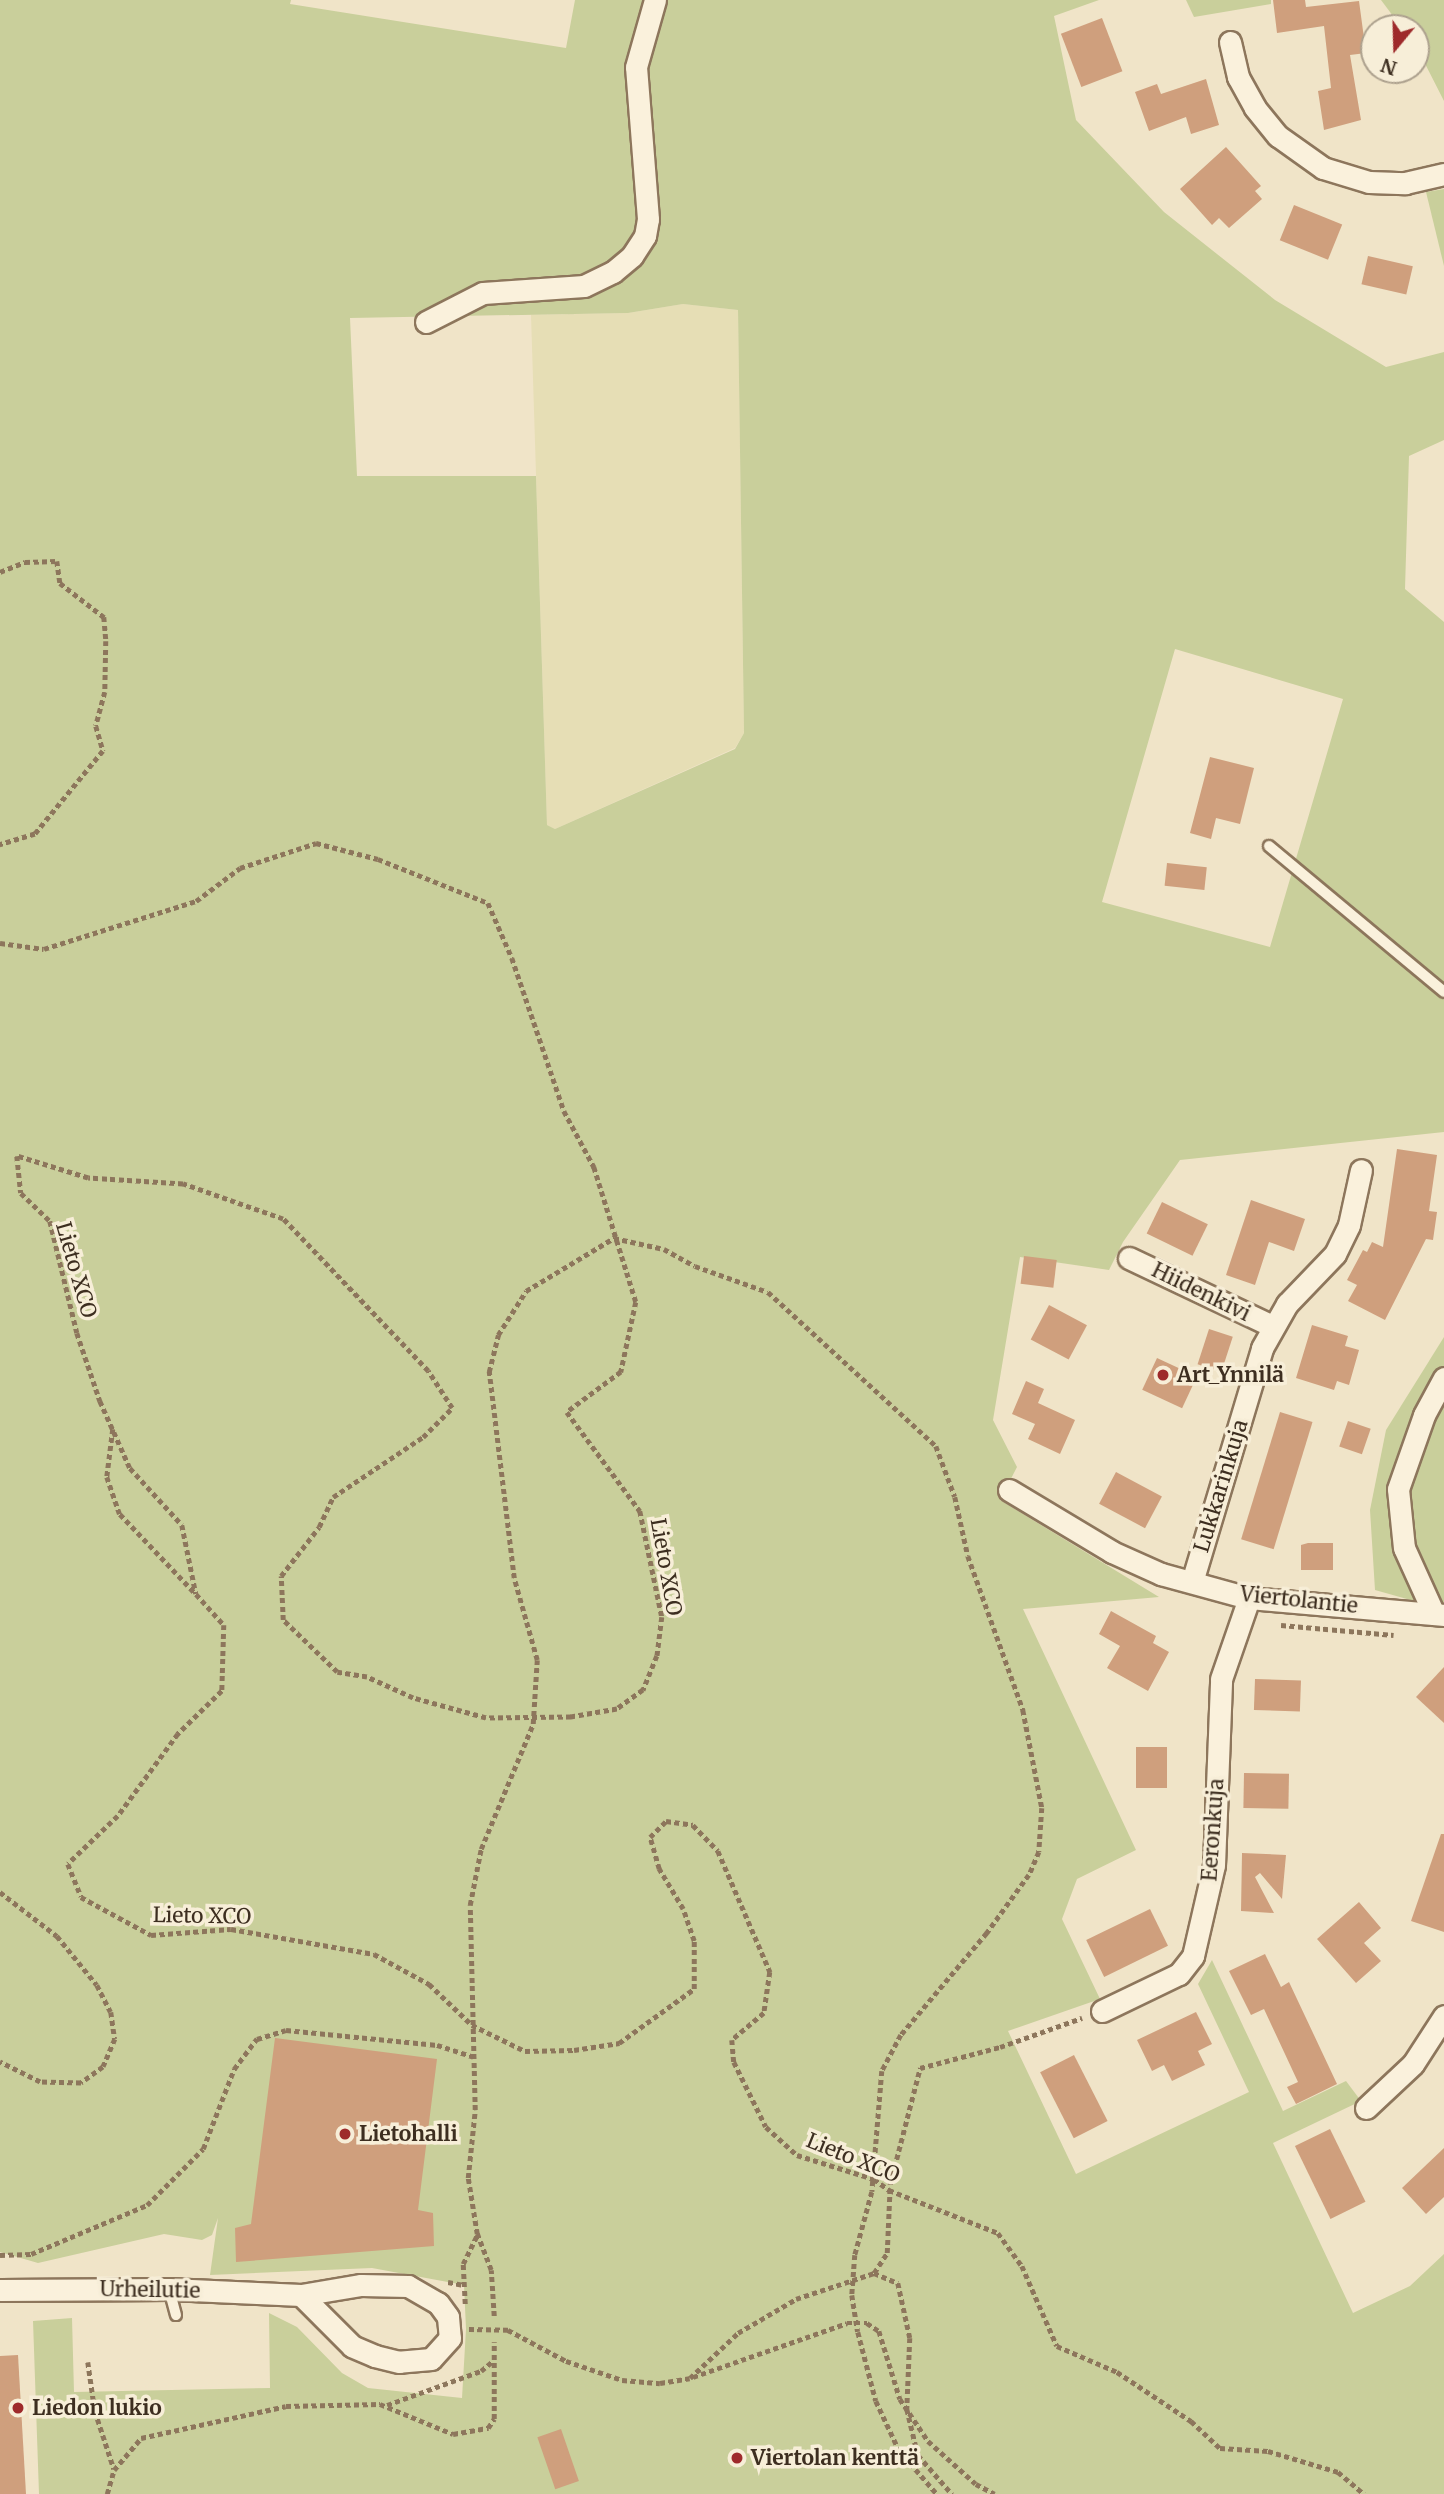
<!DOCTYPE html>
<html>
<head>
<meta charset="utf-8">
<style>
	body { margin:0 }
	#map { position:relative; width:1444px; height:2494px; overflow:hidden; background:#f0e4c8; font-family:Merriweather,serif }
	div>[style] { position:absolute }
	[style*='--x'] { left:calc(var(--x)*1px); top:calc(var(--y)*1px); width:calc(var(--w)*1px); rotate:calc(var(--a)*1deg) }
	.farmland>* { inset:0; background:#e6deb5 }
	.green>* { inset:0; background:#c9cf9b }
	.building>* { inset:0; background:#cf9f7d; transform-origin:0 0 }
	.path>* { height:4.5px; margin-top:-2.25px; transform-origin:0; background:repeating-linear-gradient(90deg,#8d765c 0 5px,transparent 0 8.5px) }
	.roads { filter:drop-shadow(2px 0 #8d765c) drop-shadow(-2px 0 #8d765c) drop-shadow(0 2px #8d765c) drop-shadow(0 -2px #8d765c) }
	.service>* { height:10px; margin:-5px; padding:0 5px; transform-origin:5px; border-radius:5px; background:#faf1dc }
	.minor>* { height:21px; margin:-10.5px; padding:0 10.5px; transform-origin:10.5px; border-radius:10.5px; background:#faf1dc }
	.path-bridge>* { height:4.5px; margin-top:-2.25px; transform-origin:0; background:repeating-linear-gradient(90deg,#8d765c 0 5px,transparent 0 8.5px) }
	.dots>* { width:19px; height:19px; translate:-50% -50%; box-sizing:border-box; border:4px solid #f7eed8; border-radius:50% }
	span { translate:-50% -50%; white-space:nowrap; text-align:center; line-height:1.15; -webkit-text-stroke:7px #f7eed8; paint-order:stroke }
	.street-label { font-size:21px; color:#3d2e20 }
	.poi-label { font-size:21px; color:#3d2e20; font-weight:700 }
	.left { translate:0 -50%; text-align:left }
	.north { position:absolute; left:1360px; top:14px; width:70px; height:70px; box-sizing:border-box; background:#f7eed8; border:2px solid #ada18e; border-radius:50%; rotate:199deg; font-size:19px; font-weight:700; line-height:28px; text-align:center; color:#3d2e20 }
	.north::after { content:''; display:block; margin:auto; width:24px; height:32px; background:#9e2a2b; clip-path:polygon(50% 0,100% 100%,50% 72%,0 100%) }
</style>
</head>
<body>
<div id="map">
	<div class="farmland">
		<i style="clip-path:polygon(683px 304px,738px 310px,744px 733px,735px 748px,555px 829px,547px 825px,531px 315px,628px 313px)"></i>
	</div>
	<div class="green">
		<i style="clip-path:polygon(evenodd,0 0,291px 0,290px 4px,566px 48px,575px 0,1099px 0,1054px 16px,1076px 120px,1164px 212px,1275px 300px,1386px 367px,1444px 352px,1444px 440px,1409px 456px,1405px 589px,1444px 622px,1444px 1132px,1180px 1160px,1123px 1242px,1109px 1270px,1020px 1257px,993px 1420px,1017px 1467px,1000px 1500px,1159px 1597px,1023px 1609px,1136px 1850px,1077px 1879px,1062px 1919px,1100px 1999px,1008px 2031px,1076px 2174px,1249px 2092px,1198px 1984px,1212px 1960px,1283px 2111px,1346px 2081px,1361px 2101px,1273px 2143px,1353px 2313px,1410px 2286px,1444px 2254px,1444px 2494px,39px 2494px,33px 2321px,72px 2318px,74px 2392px,270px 2388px,269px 2313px,297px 2327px,342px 2373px,368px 2388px,462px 2398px,466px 2329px,464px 2285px,372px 2268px,210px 2275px,218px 2218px,212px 2235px,202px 2240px,164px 2234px,38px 2263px,0 2252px,0 0,683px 304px,738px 310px,744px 733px,735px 749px,555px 829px,547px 825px,536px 476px,357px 476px,350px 318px,628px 313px,683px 304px,0 0,1175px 649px,1343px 699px,1270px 947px,1102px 902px,1175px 649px)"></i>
		<i style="clip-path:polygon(1186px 0,1271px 0,1271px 4px,1194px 17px)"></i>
		<i style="clip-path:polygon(1381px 0,1444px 0,1444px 101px,1416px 46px,1416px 28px,1402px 28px)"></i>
		<i style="clip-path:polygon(1444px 189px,1444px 266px,1426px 192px)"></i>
		<i style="clip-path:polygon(1444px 1337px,1444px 1602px,1414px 1601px,1375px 1590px,1370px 1510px,1386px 1430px)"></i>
	</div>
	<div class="building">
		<i style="clip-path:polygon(1273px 0,1305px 0,1306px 7px,1359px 1px,1366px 53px,1350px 55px,1361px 120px,1324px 130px,1318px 91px,1331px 88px,1324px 26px,1277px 33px)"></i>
		<i style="left:1102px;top:18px;width:57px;height:44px;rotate:69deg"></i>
		<i style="clip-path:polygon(1206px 79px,1219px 125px,1191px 134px,1186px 117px,1149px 131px,1135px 92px,1157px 84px,1161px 94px)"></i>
		<i style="clip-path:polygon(1226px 147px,1261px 186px,1255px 191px,1262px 199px,1229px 228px,1219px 218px,1212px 225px,1180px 189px)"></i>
		<i style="left:1294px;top:205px;width:52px;height:38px;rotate:22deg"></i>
		<i style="left:1368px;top:256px;width:46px;height:29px;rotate:13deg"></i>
		<i style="clip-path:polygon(1210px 757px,1254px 768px,1240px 824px,1216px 818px,1211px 839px,1190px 833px)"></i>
		<i style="left:1167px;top:863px;width:40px;height:23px;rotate:6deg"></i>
		<i style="clip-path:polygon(1397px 1149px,1437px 1155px,1429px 1211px,1437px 1212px,1433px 1240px,1426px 1239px,1385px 1320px,1348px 1301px,1357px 1285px,1347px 1280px,1363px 1250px,1367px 1252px,1372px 1242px,1383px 1247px)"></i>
		<i style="clip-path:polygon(1251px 1200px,1305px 1219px,1294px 1251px,1269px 1242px,1255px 1285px,1226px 1275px)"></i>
		<i style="left:1162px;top:1202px;width:51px;height:35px;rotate:26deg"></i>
		<i style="left:1024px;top:1256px;width:33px;height:28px;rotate:7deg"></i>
		<i style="left:1049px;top:1305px;width:43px;height:39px;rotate:28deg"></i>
		<i style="clip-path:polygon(1312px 1325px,1348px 1336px,1345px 1346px,1359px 1350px,1349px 1385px,1337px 1381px,1334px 1390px,1296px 1378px)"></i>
		<i style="left:1209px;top:1329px;width:25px;height:37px;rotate:18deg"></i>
		<i style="left:1157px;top:1358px;width:44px;height:35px;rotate:25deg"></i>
		<i style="clip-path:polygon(1026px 1381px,1044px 1389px,1038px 1403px,1075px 1420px,1060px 1454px,1028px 1439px,1035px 1424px,1012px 1414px)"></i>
		<i style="left:1280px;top:1412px;width:34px;height:133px;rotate:17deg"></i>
		<i style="left:1348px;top:1421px;width:24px;height:27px;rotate:19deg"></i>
		<i style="left:1116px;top:1472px;width:52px;height:36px;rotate:28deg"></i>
		<i style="clip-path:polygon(1308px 1543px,1333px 1543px,1333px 1570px,1301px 1570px,1301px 1545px)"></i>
		<i style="clip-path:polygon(1111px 1611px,1156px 1636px,1153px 1643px,1169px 1652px,1148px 1691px,1107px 1668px,1120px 1646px,1099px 1634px)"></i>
		<i style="clip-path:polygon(1444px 1667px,1444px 1723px,1416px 1697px)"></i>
		<i style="left:1255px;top:1679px;width:46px;height:31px;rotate:2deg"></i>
		<i style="left:1136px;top:1747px;width:31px;height:41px"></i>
		<i style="left:1244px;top:1773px;width:45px;height:35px;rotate:1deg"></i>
		<i style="clip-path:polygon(1441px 1834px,1444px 1834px,1444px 1932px,1411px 1921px)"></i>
		<i style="clip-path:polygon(1242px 1853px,1286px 1855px,1282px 1899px,1260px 1873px,1255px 1877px,1274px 1913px,1241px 1911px)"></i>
		<i style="clip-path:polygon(1359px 1902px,1381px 1928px,1364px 1943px,1381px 1961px,1356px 1983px,1317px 1939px)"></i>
		<i style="left:1150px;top:1909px;width:41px;height:71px;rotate:64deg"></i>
		<i style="clip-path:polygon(1265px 1954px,1281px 1987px,1289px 1982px,1337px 2084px,1296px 2104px,1287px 2087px,1298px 2082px,1264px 2009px,1251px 2015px,1229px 1971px)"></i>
		<i style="clip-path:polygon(1196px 2012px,1212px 2044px,1198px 2051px,1205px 2065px,1172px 2081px,1164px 2065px,1152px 2071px,1137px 2040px)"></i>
		<i style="clip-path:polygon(275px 2038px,437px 2059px,418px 2210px,433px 2213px,434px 2246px,236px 2262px,235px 2228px,251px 2224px)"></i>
		<i style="left:1074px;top:2055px;width:74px;height:38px;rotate:63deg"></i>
		<i style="left:1330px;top:2129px;width:81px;height:39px;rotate:64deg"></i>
		<i style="clip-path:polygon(1444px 2148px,1444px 2197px,1426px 2214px,1402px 2188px)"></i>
		<i style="clip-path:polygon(18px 2355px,26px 2494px,0 2494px,0 2356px)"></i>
		<i style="left:561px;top:2429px;width:55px;height:25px;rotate:71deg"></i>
	</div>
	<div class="path">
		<i style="--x:0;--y:572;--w:27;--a:-22"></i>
		<i style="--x:25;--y:562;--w:32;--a:-2"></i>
		<i style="--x:57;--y:561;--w:22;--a:82"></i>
		<i style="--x:60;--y:583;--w:56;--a:37.7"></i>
		<i style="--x:104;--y:617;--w:24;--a:85"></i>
		<i style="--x:106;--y:641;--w:51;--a:91.1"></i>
		<i style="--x:105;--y:692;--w:35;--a:105"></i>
		<i style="--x:96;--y:726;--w:26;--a:74"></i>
		<i style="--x:103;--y:751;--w:107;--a:129.3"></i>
		<i style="--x:35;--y:834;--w:37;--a:163"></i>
		<i style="--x:0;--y:943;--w:44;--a:7.8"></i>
		<i style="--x:44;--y:949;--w:159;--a:-17.5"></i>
		<i style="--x:196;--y:901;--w:55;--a:-36.9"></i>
		<i style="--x:240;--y:868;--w:80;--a:-18.2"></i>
		<i style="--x:316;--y:843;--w:64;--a:14.5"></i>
		<i style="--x:378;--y:859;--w:118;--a:21.8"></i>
		<i style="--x:488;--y:903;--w:60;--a:66.4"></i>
		<i style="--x:512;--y:958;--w:162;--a:71.2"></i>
		<i style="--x:564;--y:1111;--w:64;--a:61.8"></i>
		<i style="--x:594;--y:1167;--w:141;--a:72.7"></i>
		<i style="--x:636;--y:1302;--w:72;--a:102.1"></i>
		<i style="--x:621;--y:1372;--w:67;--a:143.5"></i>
		<i style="--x:567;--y:1412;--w:123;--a:53.6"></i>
		<i style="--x:640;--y:1511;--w:108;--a:78.3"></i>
		<i style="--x:662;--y:1617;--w:39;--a:97"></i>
		<i style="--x:657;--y:1656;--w:37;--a:112"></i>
		<i style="--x:643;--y:1690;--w:32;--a:144"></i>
		<i style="--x:617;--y:1709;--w:47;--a:170.1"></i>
		<i style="--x:571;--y:1717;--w:85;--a:179.3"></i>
		<i style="--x:486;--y:1718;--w:76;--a:-164.7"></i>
		<i style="--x:413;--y:1698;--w:51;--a:-155.5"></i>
		<i style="--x:367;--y:1677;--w:30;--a:-171"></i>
		<i style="--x:337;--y:1672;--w:75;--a:-136.1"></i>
		<i style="--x:283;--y:1620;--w:44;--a:-92.6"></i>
		<i style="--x:281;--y:1576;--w:62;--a:-52.2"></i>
		<i style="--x:319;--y:1527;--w:33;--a:-65"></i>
		<i style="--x:333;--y:1497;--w:108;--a:-33.7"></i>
		<i style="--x:423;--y:1437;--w:41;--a:-45"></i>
		<i style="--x:452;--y:1408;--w:44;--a:-123"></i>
		<i style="--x:428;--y:1371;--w:210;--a:-133.6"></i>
		<i style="--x:283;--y:1219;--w:106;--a:-160.7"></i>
		<i style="--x:183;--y:1184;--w:95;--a:-176.4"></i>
		<i style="--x:88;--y:1178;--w:74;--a:-162.8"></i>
		<i style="--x:17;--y:1156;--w:37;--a:84"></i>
		<i style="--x:21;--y:1193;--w:40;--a:44"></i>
		<i style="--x:50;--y:1221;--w:115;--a:76.4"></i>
		<i style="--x:77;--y:1333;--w:72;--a:71.3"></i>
		<i style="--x:100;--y:1401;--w:73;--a:65.9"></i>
		<i style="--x:130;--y:1468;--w:77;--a:47.6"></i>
		<i style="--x:182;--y:1525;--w:70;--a:78.5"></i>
		<i style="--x:196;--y:1594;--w:42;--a:47.9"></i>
		<i style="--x:224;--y:1625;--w:66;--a:91.7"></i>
		<i style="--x:222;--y:1691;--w:62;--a:135.7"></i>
		<i style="--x:178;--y:1734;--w:102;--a:126.2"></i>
		<i style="--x:118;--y:1816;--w:69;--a:136.2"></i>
		<i style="--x:68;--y:1864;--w:35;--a:68"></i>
		<i style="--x:81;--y:1897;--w:80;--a:28.5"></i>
		<i style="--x:151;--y:1935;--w:80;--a:-4.3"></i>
		<i style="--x:231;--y:1929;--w:145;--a:9.9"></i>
		<i style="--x:374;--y:1954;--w:63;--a:28.6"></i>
		<i style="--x:429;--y:1984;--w:59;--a:43.6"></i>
		<i style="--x:472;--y:2025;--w:59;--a:26.1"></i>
		<i style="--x:525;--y:2051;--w:49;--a:-1.2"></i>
		<i style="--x:574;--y:2050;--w:46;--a:-8.8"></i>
		<i style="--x:619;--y:2043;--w:92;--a:-35.8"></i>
		<i style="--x:694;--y:1989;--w:48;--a:-90"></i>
		<i style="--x:694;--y:1941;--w:34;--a:-109"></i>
		<i style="--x:683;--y:1909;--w:47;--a:-121"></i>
		<i style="--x:659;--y:1869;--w:33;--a:-106"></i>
		<i style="--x:650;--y:1837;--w:23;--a:-45"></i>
		<i style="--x:666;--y:1821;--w:27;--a:8"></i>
		<i style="--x:693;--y:1825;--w:36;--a:46"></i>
		<i style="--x:718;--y:1851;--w:132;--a:66.7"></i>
		<i style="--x:770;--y:1972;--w:41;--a:98.3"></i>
		<i style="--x:764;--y:2013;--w:42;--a:139.8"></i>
		<i style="--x:732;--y:2040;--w:22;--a:85"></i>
		<i style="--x:734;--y:2062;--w:72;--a:63.8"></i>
		<i style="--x:766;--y:2127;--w:42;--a:42.1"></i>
		<i style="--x:797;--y:2155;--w:81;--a:17.3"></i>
		<i style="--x:874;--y:2179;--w:19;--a:36"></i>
		<i style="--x:889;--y:2190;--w:117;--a:21.5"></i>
		<i style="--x:998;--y:2233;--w:41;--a:54"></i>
		<i style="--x:1022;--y:2266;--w:87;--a:66.4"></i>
		<i style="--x:1057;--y:2346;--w:65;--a:23.4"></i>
		<i style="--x:1117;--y:2372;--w:89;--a:33.5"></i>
		<i style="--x:1191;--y:2421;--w:40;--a:43"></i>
		<i style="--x:1220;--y:2448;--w:48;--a:3.6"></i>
		<i style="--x:1268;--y:2451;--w:73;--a:16.7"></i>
		<i style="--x:1338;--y:2472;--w:34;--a:40"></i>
		<i style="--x:113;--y:1429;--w:48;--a:97.1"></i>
		<i style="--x:107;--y:1477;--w:39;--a:71"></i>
		<i style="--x:120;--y:1514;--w:109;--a:46.5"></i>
		<i style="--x:1281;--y:1625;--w:113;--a:5.1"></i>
		<i style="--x:0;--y:1892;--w:72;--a:37.7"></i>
		<i style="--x:57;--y:1936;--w:63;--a:50.8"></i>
		<i style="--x:97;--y:1985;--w:30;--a:63"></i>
		<i style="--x:111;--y:2012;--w:27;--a:82"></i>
		<i style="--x:115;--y:2039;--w:30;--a:113"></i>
		<i style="--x:103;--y:2067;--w:27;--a:144"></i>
		<i style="--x:81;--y:2083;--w:41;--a:-178.6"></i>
		<i style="--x:40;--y:2082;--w:45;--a:-153.4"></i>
		<i style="--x:0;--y:2255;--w:31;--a:-2"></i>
		<i style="--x:31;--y:2254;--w:126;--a:-22.9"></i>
		<i style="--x:147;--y:2205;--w:79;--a:-45"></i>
		<i style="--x:203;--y:2149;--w:86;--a:-68.8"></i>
		<i style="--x:234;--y:2069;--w:38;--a:-53"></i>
		<i style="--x:257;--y:2039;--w:30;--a:-17"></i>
		<i style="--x:286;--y:2030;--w:152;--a:5.7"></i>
		<i style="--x:437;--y:2045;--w:38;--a:18"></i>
		<i style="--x:874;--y:2273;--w:26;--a:23"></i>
		<i style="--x:898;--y:2283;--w:56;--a:77.7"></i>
		<i style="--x:910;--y:2338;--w:71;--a:92.4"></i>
		<i style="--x:907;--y:2409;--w:47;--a:76.6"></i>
		<i style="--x:918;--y:2455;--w:52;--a:48.9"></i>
		<i style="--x:448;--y:2282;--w:16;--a:11"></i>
		<i style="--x:465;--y:2304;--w:40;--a:-92.9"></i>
		<i style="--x:463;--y:2264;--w:32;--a:-64"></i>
		<i style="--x:494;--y:2316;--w:46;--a:-93.7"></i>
		<i style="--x:491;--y:2270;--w:39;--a:-111"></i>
		<i style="--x:477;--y:2234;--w:57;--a:-99.1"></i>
		<i style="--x:468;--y:2178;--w:68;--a:-84.1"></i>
		<i style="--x:475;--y:2110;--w:205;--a:-91.4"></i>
		<i style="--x:470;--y:1905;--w:57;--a:-78.9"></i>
		<i style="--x:481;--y:1849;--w:135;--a:-67.4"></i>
		<i style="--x:533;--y:1724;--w:64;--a:-86.4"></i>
		<i style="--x:537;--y:1660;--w:85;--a:-105.7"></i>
		<i style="--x:514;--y:1578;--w:208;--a:-96.9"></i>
		<i style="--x:489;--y:1372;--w:38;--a:-76"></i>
		<i style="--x:498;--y:1335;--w:52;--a:-57.5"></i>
		<i style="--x:526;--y:1291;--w:103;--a:-31.1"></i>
		<i style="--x:614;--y:1238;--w:51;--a:12.4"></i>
		<i style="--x:664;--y:1249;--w:35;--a:29"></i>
		<i style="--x:695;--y:1266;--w:77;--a:19.6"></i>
		<i style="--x:768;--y:1292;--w:228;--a:42.5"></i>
		<i style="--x:936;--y:1446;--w:54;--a:69.6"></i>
		<i style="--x:955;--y:1497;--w:60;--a:77.6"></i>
		<i style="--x:968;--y:1556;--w:164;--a:70.3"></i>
		<i style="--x:1023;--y:1710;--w:100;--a:79"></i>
		<i style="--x:1042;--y:1808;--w:44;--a:93.9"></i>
		<i style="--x:1039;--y:1852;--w:25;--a:113"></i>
		<i style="--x:1029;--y:1875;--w:72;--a:125.9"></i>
		<i style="--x:987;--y:1933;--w:133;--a:130.1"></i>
		<i style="--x:901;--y:2035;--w:41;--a:117.8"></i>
		<i style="--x:882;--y:2071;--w:121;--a:94.7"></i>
		<i style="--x:872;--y:2192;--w:65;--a:105.1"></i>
		<i style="--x:855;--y:2255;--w:40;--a:94.3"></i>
		<i style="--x:469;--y:2329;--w:39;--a:1"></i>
		<i style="--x:508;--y:2330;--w:66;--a:28.1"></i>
		<i style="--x:566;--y:2361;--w:59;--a:18.7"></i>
		<i style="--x:622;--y:2380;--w:38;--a:5"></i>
		<i style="--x:660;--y:2383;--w:30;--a:-9"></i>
		<i style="--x:690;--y:2378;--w:66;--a:-43.2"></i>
		<i style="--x:738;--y:2333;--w:67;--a:-30.4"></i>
		<i style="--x:796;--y:2299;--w:82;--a:-18.4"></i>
		<i style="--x:874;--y:2273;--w:24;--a:-57"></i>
		<i style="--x:887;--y:2253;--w:69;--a:-87.5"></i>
		<i style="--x:890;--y:2184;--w:120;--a:-75.5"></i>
		<i style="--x:920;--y:2068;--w:83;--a:-14.7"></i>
		<i style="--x:1000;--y:2047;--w:87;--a:-19.5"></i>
		<i style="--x:858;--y:2332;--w:71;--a:75.4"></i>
		<i style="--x:876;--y:2401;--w:54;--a:64.9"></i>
		<i style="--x:899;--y:2450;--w:58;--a:49.2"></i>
		<i style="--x:88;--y:2362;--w:49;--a:81.9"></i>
		<i style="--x:95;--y:2411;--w:61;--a:71.9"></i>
		<i style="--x:693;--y:2377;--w:163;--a:-19.3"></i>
		<i style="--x:847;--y:2323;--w:20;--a:0"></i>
		<i style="--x:867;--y:2323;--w:14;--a:34"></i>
		<i style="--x:879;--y:2331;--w:71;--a:72.8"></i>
		<i style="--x:900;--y:2399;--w:50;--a:56.3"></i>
		<i style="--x:928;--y:2441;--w:64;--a:41.9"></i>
		<i style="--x:976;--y:2484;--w:21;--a:28"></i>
		<i style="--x:387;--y:2405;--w:100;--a:-19.9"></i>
		<i style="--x:481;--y:2371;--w:16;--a:-40"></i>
		<i style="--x:107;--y:2494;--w:25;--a:-74"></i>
		<i style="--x:114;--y:2470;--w:42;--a:-49.8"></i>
		<i style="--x:141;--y:2438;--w:148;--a:-12.4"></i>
		<i style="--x:286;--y:2406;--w:94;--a:-1.2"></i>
		<i style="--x:380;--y:2404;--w:79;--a:22.3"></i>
		<i style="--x:453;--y:2434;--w:36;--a:-10"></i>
		<i style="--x:488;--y:2428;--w:11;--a:-56"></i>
		<i style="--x:494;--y:2419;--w:77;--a:-90"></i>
	</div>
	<div class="roads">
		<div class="service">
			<i style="--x:1269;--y:846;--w:228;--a:39.8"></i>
			<i style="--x:169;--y:2289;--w:27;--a:75"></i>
		</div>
		<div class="minor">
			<i style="--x:1230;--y:42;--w:36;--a:77"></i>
			<i style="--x:1238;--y:77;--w:35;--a:61"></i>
			<i style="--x:1255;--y:108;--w:36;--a:51"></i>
			<i style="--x:1278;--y:136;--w:55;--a:35.4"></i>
			<i style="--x:1323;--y:168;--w:48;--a:16.9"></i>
			<i style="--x:1369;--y:182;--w:36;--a:2"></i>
			<i style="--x:1405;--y:183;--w:40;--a:-13"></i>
			<i style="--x:426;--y:322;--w:64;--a:-27"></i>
			<i style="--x:483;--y:293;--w:101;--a:-4"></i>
			<i style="--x:584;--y:286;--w:32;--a:-26"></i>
			<i style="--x:613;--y:272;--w:25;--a:-40"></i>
			<i style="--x:632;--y:256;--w:24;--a:-57"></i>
			<i style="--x:645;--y:236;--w:17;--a:-80"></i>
			<i style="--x:648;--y:219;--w:152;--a:-94.5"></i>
			<i style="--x:636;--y:67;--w:70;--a:-74.2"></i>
			<i style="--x:1129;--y:1258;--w:158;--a:25.4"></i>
			<i style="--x:1009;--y:1490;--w:120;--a:31"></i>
			<i style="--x:1112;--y:1552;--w:54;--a:24.2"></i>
			<i style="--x:1161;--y:1574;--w:91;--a:15.3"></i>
			<i style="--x:1249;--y:1598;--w:196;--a:5"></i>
			<i style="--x:1192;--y:1582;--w:244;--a:-73.3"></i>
			<i style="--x:1262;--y:1348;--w:51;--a:-60.4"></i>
			<i style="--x:1287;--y:1304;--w:69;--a:-46.2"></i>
			<i style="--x:1335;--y:1254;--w:32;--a:-64"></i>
			<i style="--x:1349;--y:1225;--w:56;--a:-77.7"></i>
			<i style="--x:1434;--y:1614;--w:72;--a:-114.4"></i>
			<i style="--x:1404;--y:1548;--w:59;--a:-95.8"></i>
			<i style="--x:1398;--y:1489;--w:78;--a:-70.6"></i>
			<i style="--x:1424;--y:1415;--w:42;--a:-61.6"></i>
			<i style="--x:1102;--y:2011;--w:85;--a:-25.7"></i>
			<i style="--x:1179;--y:1974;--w:23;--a:-52"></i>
			<i style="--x:1193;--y:1956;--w:93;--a:-77"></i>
			<i style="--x:1214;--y:1865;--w:186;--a:-87.8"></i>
			<i style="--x:1221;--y:1679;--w:86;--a:-70.9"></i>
			<i style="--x:1366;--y:2108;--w:64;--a:-43.1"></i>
			<i style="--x:1413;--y:2064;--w:57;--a:-57.1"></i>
			<i style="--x:0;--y:2290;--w:169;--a:-0.3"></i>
			<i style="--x:169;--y:2289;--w:132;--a:2.6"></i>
			<i style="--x:301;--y:2295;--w:61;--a:-9.5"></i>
			<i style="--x:361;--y:2285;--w:47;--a:1.2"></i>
			<i style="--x:408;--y:2286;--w:34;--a:30"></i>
			<i style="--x:438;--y:2303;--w:17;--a:54"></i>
			<i style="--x:448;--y:2317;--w:21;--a:85"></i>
			<i style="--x:450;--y:2338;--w:28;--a:132"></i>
			<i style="--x:431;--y:2359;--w:32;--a:175"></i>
			<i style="--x:399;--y:2362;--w:25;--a:-166"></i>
			<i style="--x:375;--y:2356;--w:25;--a:-157"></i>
			<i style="--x:352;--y:2346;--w:72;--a:-135"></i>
		</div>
	</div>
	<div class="path-bridge">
		<i style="--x:852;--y:2295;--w:37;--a:81"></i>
	</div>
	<div class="dots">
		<i style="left:1163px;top:1375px;background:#9e2a2b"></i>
		<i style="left:345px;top:2134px;background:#9e2a2b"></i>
		<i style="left:18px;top:2408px;background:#9e2a2b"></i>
		<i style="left:737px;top:2458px;background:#9e2a2b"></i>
	</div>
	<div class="street-label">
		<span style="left:76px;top:1270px;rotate:74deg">Lieto XCO</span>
		<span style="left:1201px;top:1292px;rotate:26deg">Hiidenkivi</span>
		<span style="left:1221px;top:1486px;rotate:-73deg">Lukkarinkuja</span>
		<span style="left:666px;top:1567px;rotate:80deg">Lieto XCO</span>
		<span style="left:1299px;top:1600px;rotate:6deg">Viertolantie</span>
		<span style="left:1213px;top:1830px;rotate:-86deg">Eeronkuja</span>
		<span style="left:202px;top:1916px;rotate:1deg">Lieto XCO</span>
		<span style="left:853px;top:2158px;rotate:22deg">Lieto XCO</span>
		<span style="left:150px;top:2290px;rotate:1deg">Urheilutie</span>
	</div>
	<div class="poi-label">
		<span class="left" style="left:1177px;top:1375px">Art_Ynnilä</span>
		<span class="left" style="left:359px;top:2134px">Lietohalli</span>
		<span class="left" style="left:32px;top:2408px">Liedon lukio</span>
		<span class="left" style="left:751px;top:2458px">Viertolan kenttä</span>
	</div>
	<div class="north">N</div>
</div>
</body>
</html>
